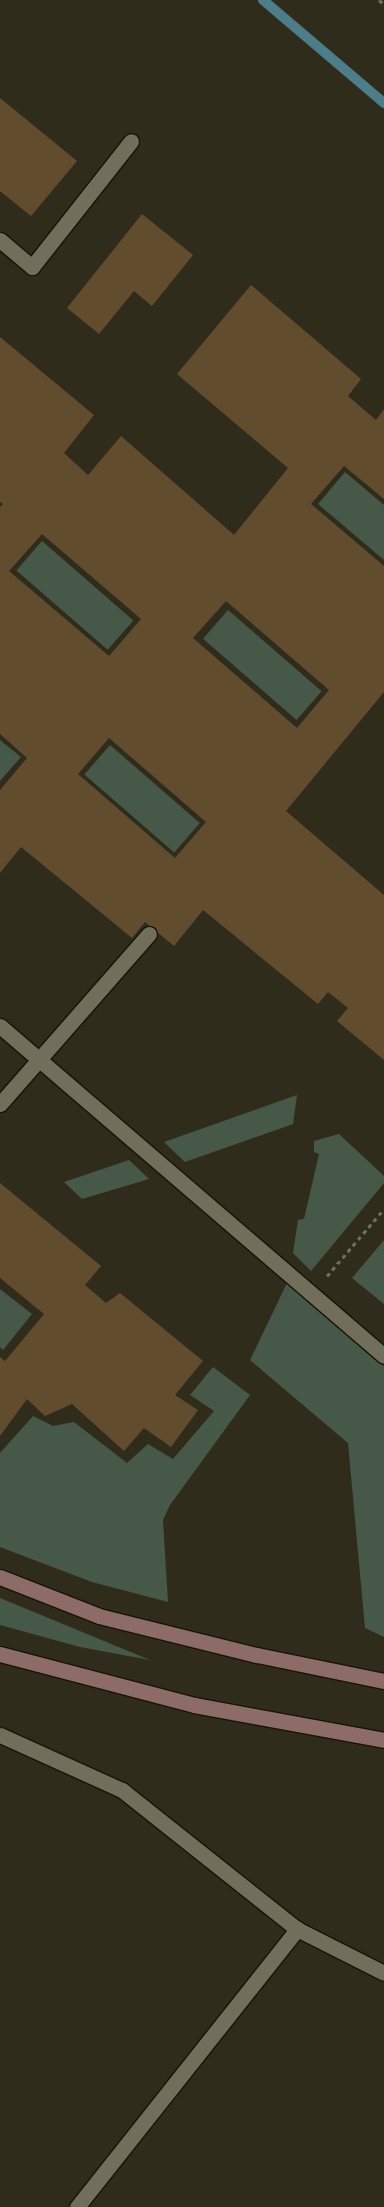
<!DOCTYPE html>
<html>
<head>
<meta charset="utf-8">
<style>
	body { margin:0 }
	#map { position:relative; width:384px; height:2207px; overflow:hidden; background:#302c1c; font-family:Rubik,sans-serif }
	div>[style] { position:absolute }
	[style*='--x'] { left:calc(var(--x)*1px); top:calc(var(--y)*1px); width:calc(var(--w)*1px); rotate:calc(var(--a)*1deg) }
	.green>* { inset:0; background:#465948; transform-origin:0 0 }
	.stream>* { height:10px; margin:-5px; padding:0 5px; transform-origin:5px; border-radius:5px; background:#4d7d88 }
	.building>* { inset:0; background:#614d2d }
	.path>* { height:3px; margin-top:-1.5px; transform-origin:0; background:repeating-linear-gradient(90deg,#726e61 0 4px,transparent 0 8px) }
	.roads { filter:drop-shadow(1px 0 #181406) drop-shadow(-1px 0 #181406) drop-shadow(0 1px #181406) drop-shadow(0 -1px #181406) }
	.lane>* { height:15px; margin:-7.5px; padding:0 7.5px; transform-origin:7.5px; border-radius:7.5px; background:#726e5c }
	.street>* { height:15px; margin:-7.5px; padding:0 7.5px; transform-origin:7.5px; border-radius:7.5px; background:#726e5c }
	.secondary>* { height:15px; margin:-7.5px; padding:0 7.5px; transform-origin:7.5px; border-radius:7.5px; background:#8d6b67 }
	span { translate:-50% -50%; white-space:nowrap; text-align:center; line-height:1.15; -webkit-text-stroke:4.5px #302c1c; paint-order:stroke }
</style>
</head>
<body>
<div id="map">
	<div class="green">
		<i style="clip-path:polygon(345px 472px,384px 505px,384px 560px,318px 504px)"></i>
		<i style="left:42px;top:541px;width:121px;height:39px;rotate:41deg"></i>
		<i style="left:228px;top:610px;width:124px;height:38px;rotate:41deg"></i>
		<i style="clip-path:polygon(0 740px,21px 757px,0 781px)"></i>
		<i style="left:110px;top:745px;width:119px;height:39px;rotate:41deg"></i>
		<i style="clip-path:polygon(297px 1095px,293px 1124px,185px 1162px,164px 1142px)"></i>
		<i style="clip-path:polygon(339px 1134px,384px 1176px,384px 1183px,311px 1271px,293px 1253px,298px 1220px,304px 1219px,319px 1154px,314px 1152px,314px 1141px)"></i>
		<i style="clip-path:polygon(129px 1160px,149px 1179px,82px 1199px,64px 1182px)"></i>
		<i style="clip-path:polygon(384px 1240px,384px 1304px,352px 1278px)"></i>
		<i style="clip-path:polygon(287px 1283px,384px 1366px,384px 1637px,365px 1628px,348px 1443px,250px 1360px)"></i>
		<i style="clip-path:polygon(0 1289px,32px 1314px,3px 1350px,0 1347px)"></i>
		<i style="clip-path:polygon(213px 1367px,250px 1395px,170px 1505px,163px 1520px,168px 1602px,92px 1582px,0 1547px,0 1453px,33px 1416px,53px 1426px,74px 1422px,127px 1463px,148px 1444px,173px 1459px,214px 1411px,190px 1395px)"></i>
		<i style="clip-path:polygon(0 1598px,150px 1660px,80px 1647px,0 1625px)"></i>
	</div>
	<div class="stream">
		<i style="--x:263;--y:0;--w:159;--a:40.4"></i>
	</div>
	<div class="building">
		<i style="clip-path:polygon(0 98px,77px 161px,31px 216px,0 191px)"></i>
		<i style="clip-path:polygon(142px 214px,193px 255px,152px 306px,134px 291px,99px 334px,67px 308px)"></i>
		<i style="clip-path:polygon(evenodd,251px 285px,361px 379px,348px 396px,376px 420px,384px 409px,384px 499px,344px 466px,311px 504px,384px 566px,384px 692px,286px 811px,384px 895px,384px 1060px,337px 1021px,348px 1008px,328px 992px,318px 1004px,203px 910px,174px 946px,145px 922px,132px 938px,21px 847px,0 873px,0 790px,27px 758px,0 734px,0 507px,3px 504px,0 502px,0 337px,94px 415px,64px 453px,88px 475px,121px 436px,234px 535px,288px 468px,177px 374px,251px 285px,42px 534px,141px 619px,109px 656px,9px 571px,42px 534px,251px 285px,226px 601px,329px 690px,297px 728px,193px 638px,226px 601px,251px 285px,109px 738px,206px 822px,175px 858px,78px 774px,109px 738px)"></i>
		<i style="clip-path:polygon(0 1183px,101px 1266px,85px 1285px,106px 1303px,120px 1293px,203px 1361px,175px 1395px,198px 1410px,171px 1447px,144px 1428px,124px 1451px,72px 1404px,45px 1416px,27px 1399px,0 1436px,0 1357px,5px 1361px,44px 1314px,0 1278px)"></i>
	</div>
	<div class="path">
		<i style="--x:379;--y:0;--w:6;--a:39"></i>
		<i style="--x:327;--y:1276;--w:88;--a:-49.6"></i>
	</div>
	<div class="roads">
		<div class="lane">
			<i style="--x:0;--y:240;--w:42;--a:40.2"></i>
			<i style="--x:32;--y:267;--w:160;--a:-51.8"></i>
			<i style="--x:0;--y:1735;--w:134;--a:24.3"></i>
			<i style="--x:122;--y:1790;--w:223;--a:38.5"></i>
			<i style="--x:297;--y:1929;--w:97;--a:26.8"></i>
			<i style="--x:77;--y:2207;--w:355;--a:-51.6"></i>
		</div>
		<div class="street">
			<i style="--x:0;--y:1026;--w:506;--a:40.67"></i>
			<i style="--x:0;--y:1104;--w:226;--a:-48.8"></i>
		</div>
		<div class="secondary">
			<i style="--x:0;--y:1577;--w:106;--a:21.5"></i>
			<i style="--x:99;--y:1616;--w:163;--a:13.9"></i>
			<i style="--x:257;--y:1655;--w:130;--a:11.6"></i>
			<i style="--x:0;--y:1654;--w:201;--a:14.7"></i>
			<i style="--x:194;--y:1705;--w:193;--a:10.4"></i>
		</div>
	</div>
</div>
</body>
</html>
